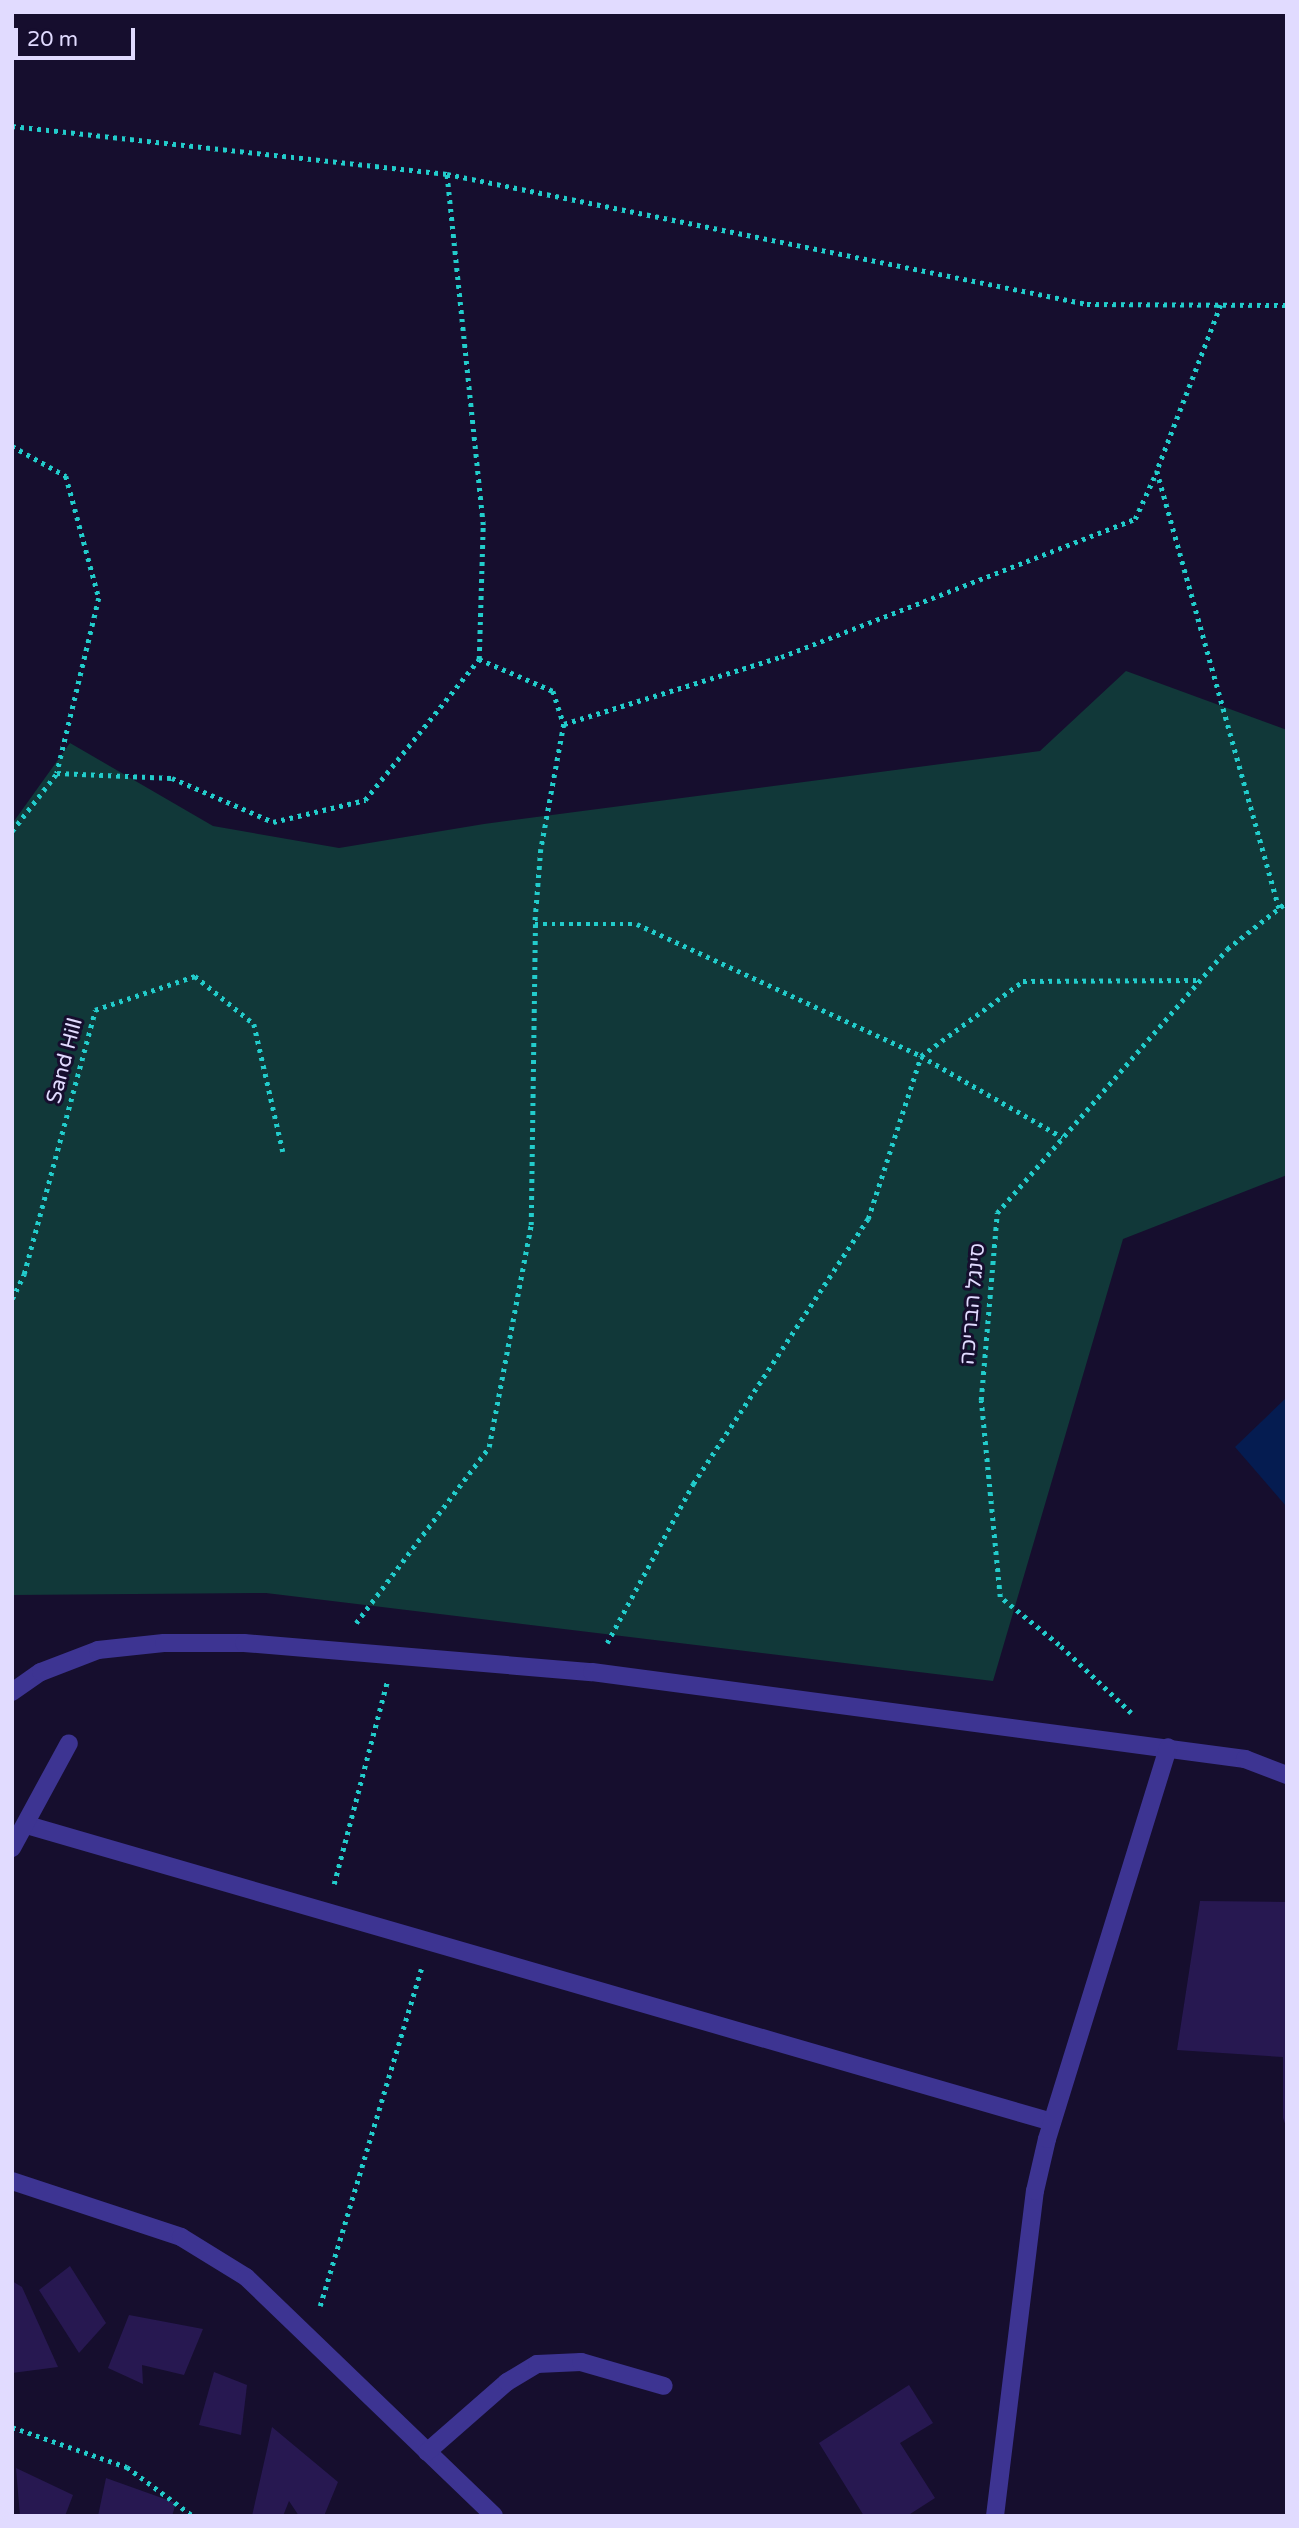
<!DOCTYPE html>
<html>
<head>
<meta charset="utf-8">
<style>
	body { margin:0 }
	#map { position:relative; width:1299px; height:2528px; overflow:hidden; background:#160e2e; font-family:"Varela Round","Noto Sans Hebrew",sans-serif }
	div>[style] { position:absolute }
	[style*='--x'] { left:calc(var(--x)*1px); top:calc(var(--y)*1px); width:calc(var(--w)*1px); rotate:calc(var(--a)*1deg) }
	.green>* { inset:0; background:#113839 }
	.water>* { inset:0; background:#051c51 }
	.building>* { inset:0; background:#271851 }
	.path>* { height:4.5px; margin-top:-2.25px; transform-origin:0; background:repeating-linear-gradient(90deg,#22cccb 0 3.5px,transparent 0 8.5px) }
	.minor>* { height:18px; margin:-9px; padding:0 9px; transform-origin:9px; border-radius:9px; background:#3d3492 }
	span { translate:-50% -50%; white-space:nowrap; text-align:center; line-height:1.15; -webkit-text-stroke:6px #160e2e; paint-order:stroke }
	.street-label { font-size:21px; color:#e1dbff }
	.frame { position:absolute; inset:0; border:14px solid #e1dbff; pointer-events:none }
	.scale { position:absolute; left:14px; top:28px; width:121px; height:32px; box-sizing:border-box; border:4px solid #e1dbff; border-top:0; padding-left:9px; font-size:21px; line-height:24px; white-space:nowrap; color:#e1dbff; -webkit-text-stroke:5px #160e2e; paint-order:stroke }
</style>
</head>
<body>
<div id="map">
	<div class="green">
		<i style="clip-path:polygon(1126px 671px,1287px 730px,1287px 1175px,1123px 1239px,993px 1681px,266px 1593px,12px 1595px,12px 824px,70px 743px,213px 826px,339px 848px,484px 824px,1040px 751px)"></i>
	</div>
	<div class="water">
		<i style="clip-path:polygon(1287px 1397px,1287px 1505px,1286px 1506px,1235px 1447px)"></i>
	</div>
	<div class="building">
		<i style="clip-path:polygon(1200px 1901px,1287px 1902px,1287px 2129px,1283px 2118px,1283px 2057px,1177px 2050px)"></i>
		<i style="clip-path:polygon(70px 2266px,106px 2323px,79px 2353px,39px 2290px)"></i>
		<i style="clip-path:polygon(12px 2281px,22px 2287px,58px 2367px,12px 2373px)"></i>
		<i style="clip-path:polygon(129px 2315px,203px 2329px,184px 2375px,142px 2365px,143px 2384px,108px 2368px)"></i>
		<i style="clip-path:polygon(214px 2372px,247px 2385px,241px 2435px,199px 2425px)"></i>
		<i style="clip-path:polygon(909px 2385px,933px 2423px,900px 2443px,935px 2498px,907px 2516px,864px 2516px,819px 2443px)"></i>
		<i style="clip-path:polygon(272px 2427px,338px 2482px,324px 2516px,299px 2516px,289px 2501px,283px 2516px,252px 2516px)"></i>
		<i style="clip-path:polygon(16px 2468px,73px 2495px,65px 2516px,20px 2516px)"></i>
		<i style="clip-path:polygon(106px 2478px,176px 2503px,172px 2516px,98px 2516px)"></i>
	</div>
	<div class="path">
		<i style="--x:12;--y:126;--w:438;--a:6.3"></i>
		<i style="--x:447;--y:174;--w:653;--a:11.48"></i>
		<i style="--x:1087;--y:304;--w:200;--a:0.3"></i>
		<i style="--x:1221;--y:305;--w:178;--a:111.1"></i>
		<i style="--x:1157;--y:471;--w:454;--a:74.4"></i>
		<i style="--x:12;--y:446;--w:62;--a:29.1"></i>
		<i style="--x:66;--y:476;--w:126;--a:74.9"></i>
		<i style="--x:99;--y:598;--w:180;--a:103.5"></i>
		<i style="--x:479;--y:659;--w:81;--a:23.4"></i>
		<i style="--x:553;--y:691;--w:35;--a:72"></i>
		<i style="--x:564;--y:724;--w:127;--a:100.4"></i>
		<i style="--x:541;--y:849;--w:75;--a:94.6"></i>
		<i style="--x:535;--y:924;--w:102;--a:0"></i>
		<i style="--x:637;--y:924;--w:313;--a:24.9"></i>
		<i style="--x:921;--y:1056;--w:127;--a:-36.3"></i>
		<i style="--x:1023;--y:981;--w:176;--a:-0.3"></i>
		<i style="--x:564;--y:724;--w:227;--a:-17.2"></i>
		<i style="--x:781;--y:657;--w:380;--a:-21.3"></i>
		<i style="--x:1135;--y:519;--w:53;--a:-65.4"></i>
		<i style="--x:12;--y:831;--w:73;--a:-52.2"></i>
		<i style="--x:57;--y:773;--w:115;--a:2.5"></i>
		<i style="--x:172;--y:778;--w:110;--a:23.5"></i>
		<i style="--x:273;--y:822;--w:95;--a:-13.4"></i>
		<i style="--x:365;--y:800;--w:181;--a:-51"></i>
		<i style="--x:479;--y:659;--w:134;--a:-88.3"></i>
		<i style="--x:483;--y:525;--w:353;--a:-95.9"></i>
		<i style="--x:12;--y:1299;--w:28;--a:-64"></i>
		<i style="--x:24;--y:1274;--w:273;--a:-74.9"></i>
		<i style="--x:95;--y:1010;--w:106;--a:-18.8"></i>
		<i style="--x:195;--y:976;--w:76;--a:39.1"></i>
		<i style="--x:254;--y:1024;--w:131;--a:77.2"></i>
		<i style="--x:356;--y:1623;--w:221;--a:-52.9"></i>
		<i style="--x:489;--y:1447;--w:226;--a:-79.3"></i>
		<i style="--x:531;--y:1225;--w:301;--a:-89.2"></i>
		<i style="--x:607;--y:1643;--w:181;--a:-61.6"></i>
		<i style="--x:693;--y:1484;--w:318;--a:-56.6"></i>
		<i style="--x:868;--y:1219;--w:171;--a:-72"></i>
		<i style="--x:921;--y:1056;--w:163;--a:29.9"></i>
		<i style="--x:1131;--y:1713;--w:99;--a:-136.6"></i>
		<i style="--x:1059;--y:1645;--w:76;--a:-140.9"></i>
		<i style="--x:1000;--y:1597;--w:198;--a:-95.5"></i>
		<i style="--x:981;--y:1400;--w:188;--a:-85.1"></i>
		<i style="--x:997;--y:1213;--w:350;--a:-48.9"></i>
		<i style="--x:1227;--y:949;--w:76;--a:-38.1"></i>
		<i style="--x:334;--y:1884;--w:209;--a:-75.3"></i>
		<i style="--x:320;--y:2306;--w:352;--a:-73.3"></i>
		<i style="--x:12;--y:2427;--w:122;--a:19.2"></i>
		<i style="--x:127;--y:2467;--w:82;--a:36.6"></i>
	</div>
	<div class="minor">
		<i style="--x:12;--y:1692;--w:35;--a:-35"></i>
		<i style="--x:41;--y:1672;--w:61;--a:-21.1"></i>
		<i style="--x:98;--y:1650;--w:66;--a:-6.1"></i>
		<i style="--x:164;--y:1643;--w:80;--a:0"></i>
		<i style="--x:244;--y:1643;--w:349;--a:4.8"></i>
		<i style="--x:592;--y:1672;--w:659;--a:7.59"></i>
		<i style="--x:1245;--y:1759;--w:45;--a:20.9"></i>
		<i style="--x:27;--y:1825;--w:1067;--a:16.16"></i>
		<i style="--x:12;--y:1848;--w:119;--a:-61.5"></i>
		<i style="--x:12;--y:2181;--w:178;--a:18.3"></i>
		<i style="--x:181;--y:2237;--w:76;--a:31.6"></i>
		<i style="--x:246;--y:2277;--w:344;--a:43.9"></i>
		<i style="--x:427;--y:2452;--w:106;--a:-41.2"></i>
		<i style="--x:507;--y:2382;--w:35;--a:-31"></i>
		<i style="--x:537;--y:2364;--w:44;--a:-2.6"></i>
		<i style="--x:581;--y:2362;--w:86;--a:16.1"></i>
		<i style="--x:995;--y:2516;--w:327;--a:-83"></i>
		<i style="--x:1035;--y:2191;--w:53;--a:-77"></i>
		<i style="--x:1047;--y:2139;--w:410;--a:-72.8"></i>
	</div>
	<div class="street-label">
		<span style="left:65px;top:1061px;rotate:-75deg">Sand Hill</span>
		<span style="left:973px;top:1304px;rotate:-85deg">סינגל הבריכה</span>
	</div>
	<div class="frame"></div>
	<div class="scale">20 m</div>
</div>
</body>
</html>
